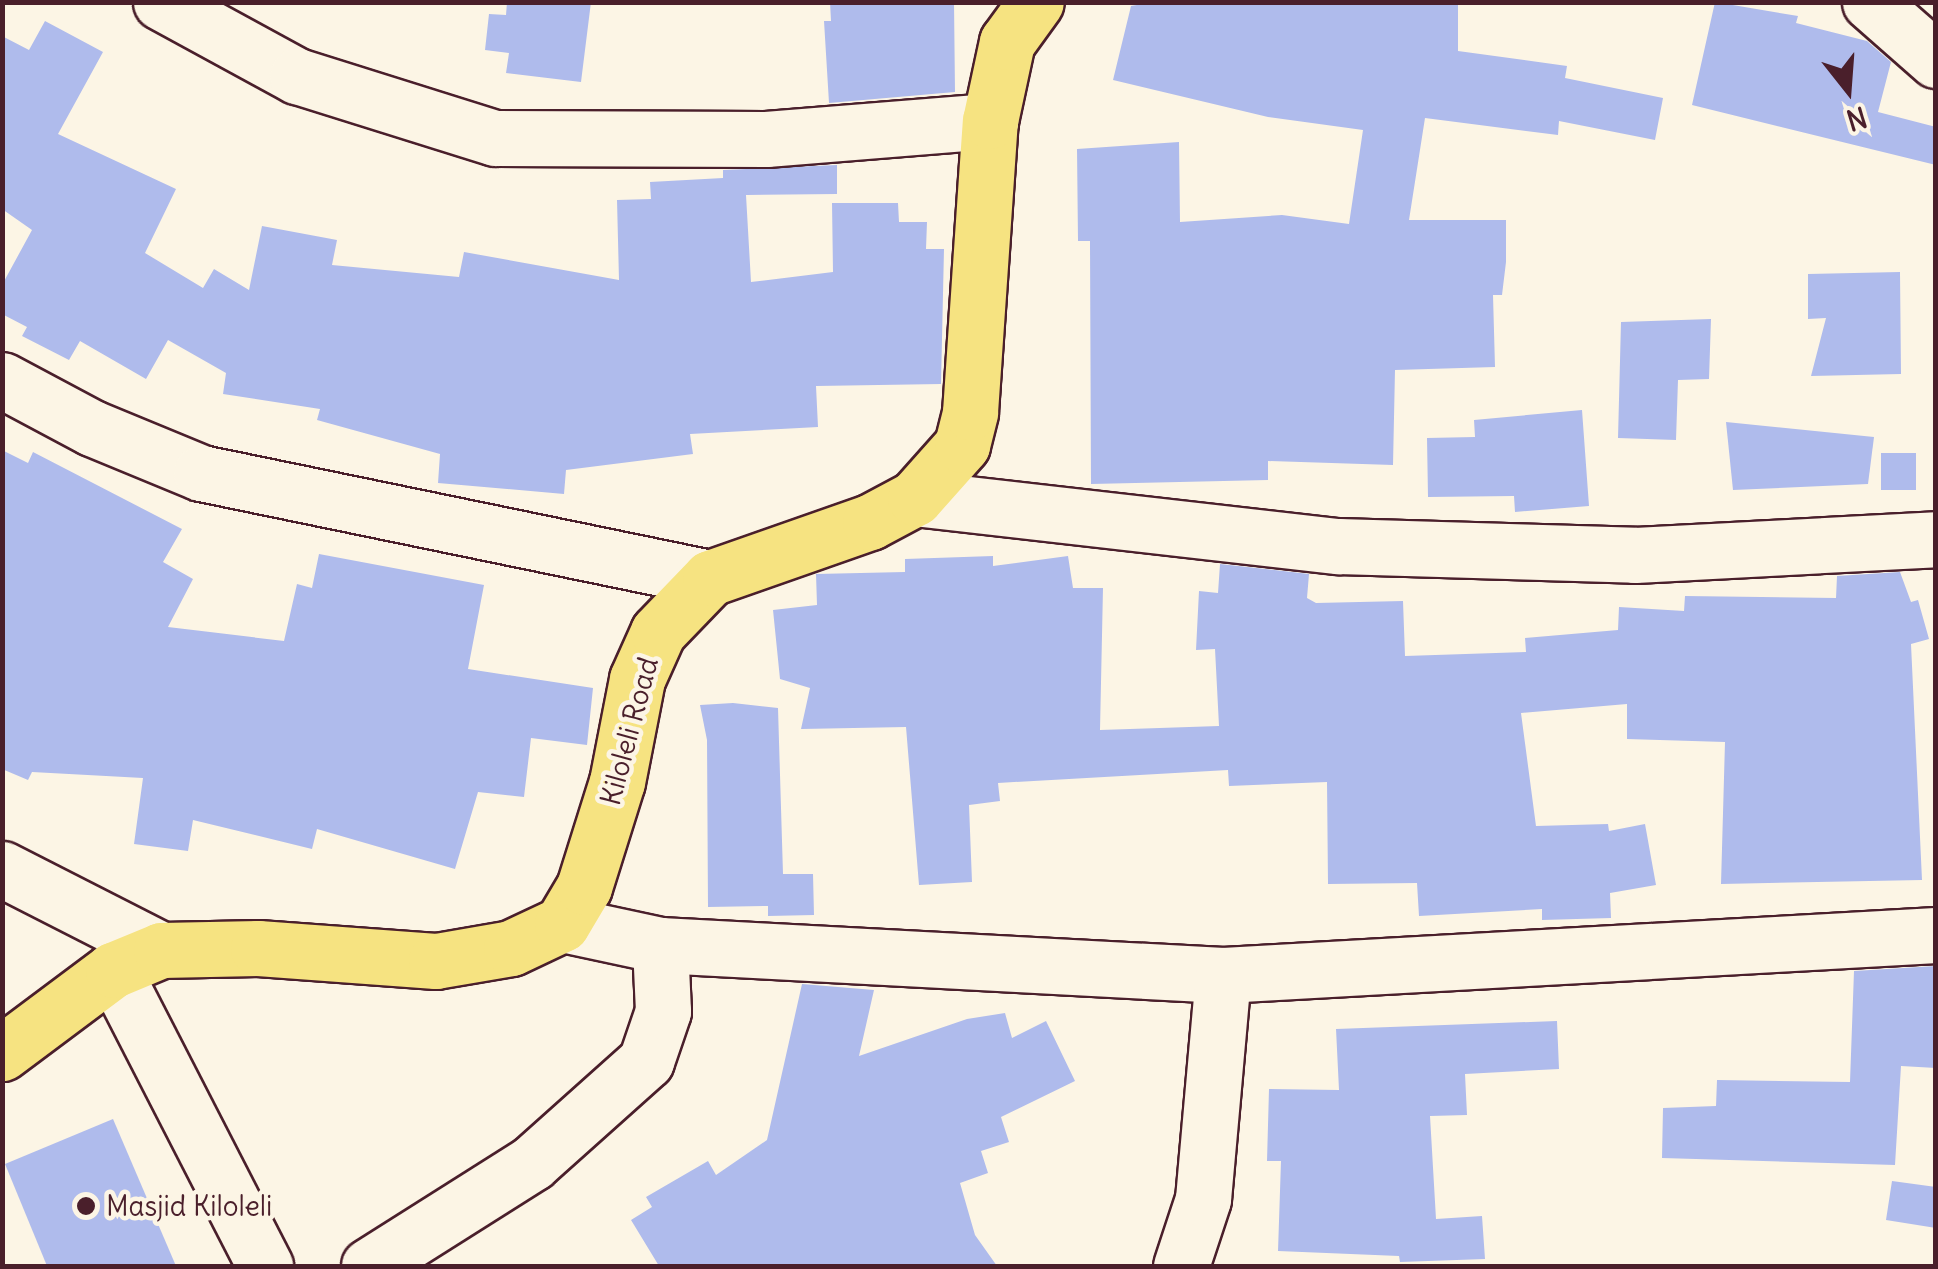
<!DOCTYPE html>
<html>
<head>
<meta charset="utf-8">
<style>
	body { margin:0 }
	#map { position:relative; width:1938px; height:1269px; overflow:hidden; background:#fcf5e5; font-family:Delius,sans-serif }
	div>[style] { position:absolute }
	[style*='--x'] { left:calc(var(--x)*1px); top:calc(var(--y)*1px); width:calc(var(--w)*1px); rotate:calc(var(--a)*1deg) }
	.building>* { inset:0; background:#afbbec; transform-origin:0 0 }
	.roads { filter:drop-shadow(2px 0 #4a1f2b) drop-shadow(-2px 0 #4a1f2b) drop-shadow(0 2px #4a1f2b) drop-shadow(0 -2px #4a1f2b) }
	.minor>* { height:55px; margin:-27.5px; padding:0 27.5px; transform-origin:27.5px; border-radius:27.5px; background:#fcf5e5 }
	.major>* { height:55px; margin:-27.5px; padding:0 27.5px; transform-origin:27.5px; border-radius:27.5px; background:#f6e381 }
	.dots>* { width:28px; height:28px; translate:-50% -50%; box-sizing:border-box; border:5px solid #fcf5e5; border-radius:50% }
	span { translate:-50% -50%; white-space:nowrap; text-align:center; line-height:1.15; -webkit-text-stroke:9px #fcf5e5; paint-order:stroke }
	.street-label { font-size:28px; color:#4a1f2b }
	.poi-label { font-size:28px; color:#4a1f2b }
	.left { translate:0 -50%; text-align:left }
	.frame { position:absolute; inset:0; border:5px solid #4a1f2b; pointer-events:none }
	.north { position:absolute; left:1798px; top:40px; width:100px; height:100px; -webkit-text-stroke:8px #fcf5e5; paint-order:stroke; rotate:163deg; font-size:28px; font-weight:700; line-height:40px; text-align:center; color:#4a1f2b }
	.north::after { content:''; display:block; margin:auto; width:35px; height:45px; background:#4a1f2b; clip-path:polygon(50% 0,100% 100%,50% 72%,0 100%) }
</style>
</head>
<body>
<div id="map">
	<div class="building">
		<i style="clip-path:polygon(507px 2px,591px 2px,581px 82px,506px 73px,509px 53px,485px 50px,489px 14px,506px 15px)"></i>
		<i style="clip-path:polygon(830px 2px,954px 2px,955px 92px,829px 103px,824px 21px,831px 21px)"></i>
		<i style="clip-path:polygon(1154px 2px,1458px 2px,1458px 51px,1567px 66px,1565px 78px,1663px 98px,1655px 140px,1559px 121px,1558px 135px,1425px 118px,1409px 220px,1506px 220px,1506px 262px,1502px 295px,1493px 295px,1495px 367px,1395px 370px,1393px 465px,1268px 461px,1268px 480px,1091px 484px,1090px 241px,1078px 241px,1077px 149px,1179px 142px,1180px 222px,1282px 215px,1349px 224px,1363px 130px,1268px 117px,1113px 80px,1131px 6px)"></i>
		<i style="clip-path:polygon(1715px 2px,1798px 16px,1796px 23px,1867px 41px,1891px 62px,1878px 112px,1936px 127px,1936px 165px,1692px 105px)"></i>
		<i style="clip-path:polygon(45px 21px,103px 52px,58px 134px,176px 189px,145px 253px,203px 288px,214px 269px,249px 290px,262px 226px,337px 240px,332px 265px,459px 277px,464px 252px,619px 280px,617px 200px,651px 199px,650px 182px,723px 178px,723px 170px,837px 165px,837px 194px,746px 195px,751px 282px,833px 272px,832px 203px,898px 203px,899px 222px,927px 222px,926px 249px,944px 249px,941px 384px,816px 386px,818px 427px,690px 434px,693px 454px,566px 470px,564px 494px,438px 483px,440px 454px,317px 420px,320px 409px,223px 394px,226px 373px,168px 340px,146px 379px,80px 341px,69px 360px,22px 336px,27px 327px,2px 314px,2px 285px,32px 230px,2px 209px,2px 36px,29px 50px)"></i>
		<i style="clip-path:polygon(1900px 272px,1901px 374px,1811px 376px,1826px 318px,1808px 319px,1808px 274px)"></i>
		<i style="clip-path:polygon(1711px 319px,1709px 379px,1678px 380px,1676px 440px,1618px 438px,1621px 322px)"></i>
		<i style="clip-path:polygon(1582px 410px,1589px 506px,1515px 512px,1514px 496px,1428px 497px,1427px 438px,1475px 437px,1474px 420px)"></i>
		<i style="clip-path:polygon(1726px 422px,1874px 437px,1868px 484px,1733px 490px)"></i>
		<i style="clip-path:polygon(2px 450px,28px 463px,33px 452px,182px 529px,163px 562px,193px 579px,168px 627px,284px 641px,297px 584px,312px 588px,319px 554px,484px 585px,468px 669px,593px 688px,587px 745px,531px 738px,524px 797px,478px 792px,455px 869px,317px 829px,312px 849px,193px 820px,188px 851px,134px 844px,143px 778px,32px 772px,28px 780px,2px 769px)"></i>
		<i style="left:1881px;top:453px;width:35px;height:37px"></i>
		<i style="clip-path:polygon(993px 556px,993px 566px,1068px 556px,1073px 588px,1103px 588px,1100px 730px,1219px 726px,1215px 649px,1196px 650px,1199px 591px,1218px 593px,1220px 564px,1309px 574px,1307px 598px,1316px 603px,1403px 601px,1405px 656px,1526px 652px,1525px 638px,1618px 630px,1619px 607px,1684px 611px,1685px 596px,1836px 598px,1837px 576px,1900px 572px,1911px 602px,1918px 600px,1929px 639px,1911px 644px,1922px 880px,1721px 884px,1725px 742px,1627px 739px,1627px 704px,1521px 713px,1536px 826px,1608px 824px,1609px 831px,1645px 824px,1656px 885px,1610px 893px,1611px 918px,1542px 920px,1542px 909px,1419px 916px,1417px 883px,1328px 884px,1327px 782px,1229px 786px,1228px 770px,998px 783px,1000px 801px,969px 805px,972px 882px,919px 885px,906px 727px,801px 729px,810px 688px,780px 679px,773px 610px,817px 605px,816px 574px,905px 572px,905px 559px)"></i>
		<i style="clip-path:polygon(733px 703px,778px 708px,783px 874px,813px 874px,814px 915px,768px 916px,768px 906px,708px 907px,707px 740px,700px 705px)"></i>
		<i style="clip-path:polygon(1936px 966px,1936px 1068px,1901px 1066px,1895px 1165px,1662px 1158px,1663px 1108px,1716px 1106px,1717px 1080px,1850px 1082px,1854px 971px)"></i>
		<i style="clip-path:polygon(802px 984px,874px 990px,859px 1056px,967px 1019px,1005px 1013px,1012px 1038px,1046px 1021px,1075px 1081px,1001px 1117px,1009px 1142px,981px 1151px,988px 1173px,960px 1183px,975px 1235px,997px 1266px,659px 1266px,631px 1220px,652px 1207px,646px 1197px,708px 1161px,716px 1175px,767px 1140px)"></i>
		<i style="clip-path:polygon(1557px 1021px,1559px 1069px,1465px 1074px,1467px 1115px,1430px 1116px,1436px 1219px,1482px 1216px,1485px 1259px,1400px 1262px,1399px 1256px,1278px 1251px,1281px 1161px,1267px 1161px,1269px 1089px,1339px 1090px,1336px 1029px)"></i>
		<i style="clip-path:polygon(113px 1119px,176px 1266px,47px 1266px,5px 1164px)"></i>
		<i style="clip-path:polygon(1892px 1181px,1936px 1187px,1936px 1228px,1886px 1220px)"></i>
	</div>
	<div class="roads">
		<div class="minor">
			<i style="--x:161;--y:2;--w:155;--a:28.6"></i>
			<i style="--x:297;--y:76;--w:207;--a:17.4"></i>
			<i style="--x:495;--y:138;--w:271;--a:0.2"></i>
			<i style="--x:766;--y:139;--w:225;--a:-4.6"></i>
			<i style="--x:1870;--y:2;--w:88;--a:41.3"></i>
			<i style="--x:2;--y:380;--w:102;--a:28.1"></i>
			<i style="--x:92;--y:428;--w:118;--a:22.4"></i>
			<i style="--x:201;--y:473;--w:520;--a:11.66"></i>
			<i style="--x:915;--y:498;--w:426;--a:6.5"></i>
			<i style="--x:1338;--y:546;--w:297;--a:1.7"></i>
			<i style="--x:1635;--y:555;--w:301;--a:-3"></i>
			<i style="--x:2;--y:869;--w:178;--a:27"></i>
			<i style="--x:562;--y:924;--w:100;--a:12.1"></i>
			<i style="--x:660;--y:945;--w:564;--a:3.05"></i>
			<i style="--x:1223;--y:975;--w:714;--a:-3.21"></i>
			<i style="--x:113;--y:970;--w:333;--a:62.8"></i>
			<i style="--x:369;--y:1266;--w:193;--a:-32.3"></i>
			<i style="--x:532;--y:1163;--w:153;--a:-41.8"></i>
			<i style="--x:646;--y:1061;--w:53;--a:-71.2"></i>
			<i style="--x:663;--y:1011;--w:66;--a:-92.6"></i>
			<i style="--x:1181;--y:1266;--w:71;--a:-71.8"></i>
			<i style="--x:1203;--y:1199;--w:225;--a:-84.9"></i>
		</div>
		<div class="major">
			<i style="--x:2;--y:1053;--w:139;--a:-36.8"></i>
			<i style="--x:113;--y:970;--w:52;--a:-22.6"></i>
			<i style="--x:161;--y:950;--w:97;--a:-1.2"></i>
			<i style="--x:258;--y:948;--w:178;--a:4.2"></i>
			<i style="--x:436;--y:961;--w:76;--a:-9.8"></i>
			<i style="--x:511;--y:948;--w:56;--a:-25.2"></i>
			<i style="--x:562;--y:924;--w:43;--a:-59.3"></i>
			<i style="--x:584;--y:887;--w:110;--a:-72.6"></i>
			<i style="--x:617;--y:782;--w:105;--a:-79"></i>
			<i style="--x:637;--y:679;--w:51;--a:-65.9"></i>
			<i style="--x:658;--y:632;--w:75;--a:-46.1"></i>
			<i style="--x:710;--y:578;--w:170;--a:-19.3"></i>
			<i style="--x:870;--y:522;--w:51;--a:-28.1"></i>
			<i style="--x:915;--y:498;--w:71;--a:-48.4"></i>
			<i style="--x:962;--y:445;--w:34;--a:-76"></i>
			<i style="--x:970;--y:412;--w:292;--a:-86.1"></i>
			<i style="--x:990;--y:121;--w:81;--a:-77.9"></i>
			<i style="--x:1007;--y:42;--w:49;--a:-54.1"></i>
		</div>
	</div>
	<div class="dots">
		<i style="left:86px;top:1206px;background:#4a1f2b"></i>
	</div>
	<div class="street-label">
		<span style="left:629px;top:731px;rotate:-75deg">Kiloleli Road</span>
	</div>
	<div class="poi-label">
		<span class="left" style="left:106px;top:1206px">Masjid Kiloleli</span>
	</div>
	<div class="frame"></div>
	<div class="north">N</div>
</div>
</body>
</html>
